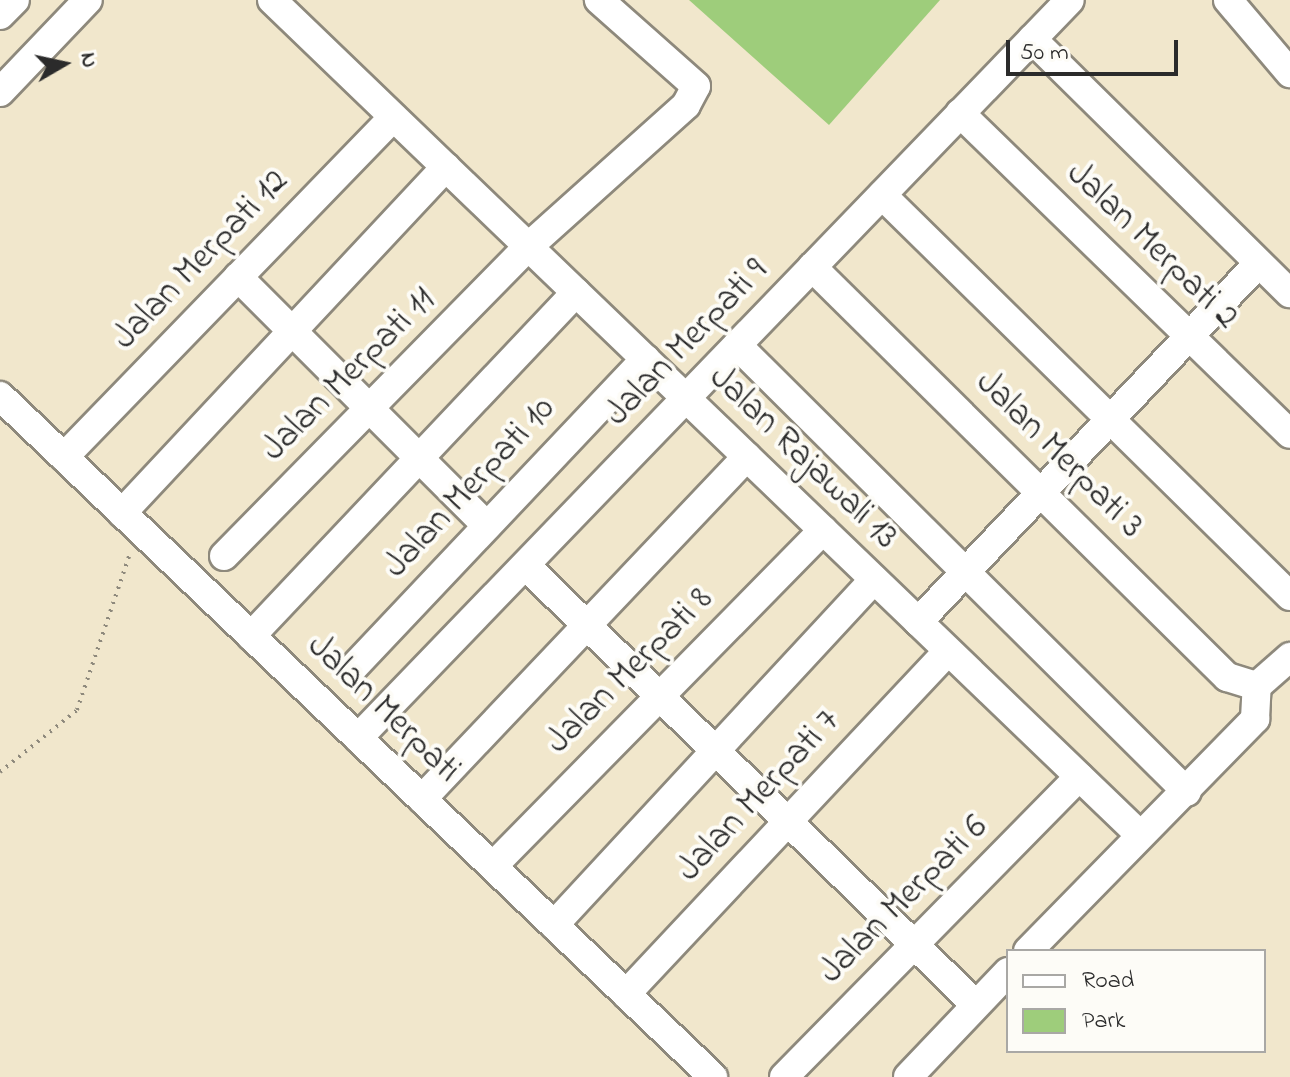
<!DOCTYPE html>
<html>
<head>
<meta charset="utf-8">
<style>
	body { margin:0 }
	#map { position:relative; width:1290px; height:1077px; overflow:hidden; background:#f1e7cc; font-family:"Indie Flower",sans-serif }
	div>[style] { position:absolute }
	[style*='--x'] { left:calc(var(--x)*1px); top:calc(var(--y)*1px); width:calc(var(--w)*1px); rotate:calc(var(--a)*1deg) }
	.green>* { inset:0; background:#9ecd7b }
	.path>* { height:4px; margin-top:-2px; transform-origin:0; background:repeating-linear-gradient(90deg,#8e897c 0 2px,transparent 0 8px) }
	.roads { filter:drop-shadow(2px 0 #8e897c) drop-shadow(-2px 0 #8e897c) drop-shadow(0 2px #8e897c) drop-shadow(0 -2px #8e897c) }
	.minor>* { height:28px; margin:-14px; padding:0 14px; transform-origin:14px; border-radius:14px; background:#fff }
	span { translate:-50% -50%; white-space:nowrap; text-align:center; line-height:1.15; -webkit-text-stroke:8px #fdfcf7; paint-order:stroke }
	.street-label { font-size:36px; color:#2b2b2b }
	.legend { position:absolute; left:1006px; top:949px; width:260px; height:104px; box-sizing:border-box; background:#fdfcf7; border:2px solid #a9a8a5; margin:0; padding:10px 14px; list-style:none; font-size:24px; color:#2b2b2b }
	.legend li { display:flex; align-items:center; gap:16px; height:40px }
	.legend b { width:40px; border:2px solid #a9a8a5 }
	.north { position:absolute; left:24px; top:24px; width:80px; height:80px; -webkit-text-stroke:6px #fdfcf7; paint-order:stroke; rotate:81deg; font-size:22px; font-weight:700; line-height:32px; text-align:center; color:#2b2b2b }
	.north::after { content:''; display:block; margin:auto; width:28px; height:36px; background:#2b2b2b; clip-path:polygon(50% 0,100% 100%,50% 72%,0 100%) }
	.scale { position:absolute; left:1006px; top:40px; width:172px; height:36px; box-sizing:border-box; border:4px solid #2b2b2b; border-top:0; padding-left:10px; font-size:24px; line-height:28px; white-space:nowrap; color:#2b2b2b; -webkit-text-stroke:6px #fdfcf7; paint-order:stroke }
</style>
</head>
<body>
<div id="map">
	<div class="green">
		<i style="clip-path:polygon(689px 0,940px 0,829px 125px)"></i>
	</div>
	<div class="path">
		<i style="--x:0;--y:772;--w:99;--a:-38.8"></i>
		<i style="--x:77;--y:710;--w:166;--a:-71.3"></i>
	</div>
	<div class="roads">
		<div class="minor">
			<i style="--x:272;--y:0;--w:1203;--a:43.89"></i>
			<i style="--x:1228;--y:0;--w:96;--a:49.7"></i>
			<i style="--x:0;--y:15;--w:21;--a:-45"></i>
			<i style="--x:1032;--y:39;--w:362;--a:44.6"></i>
			<i style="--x:0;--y:92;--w:127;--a:-46.3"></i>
			<i style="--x:960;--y:113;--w:460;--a:44.2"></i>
			<i style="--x:882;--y:195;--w:572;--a:44.5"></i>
			<i style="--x:812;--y:267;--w:583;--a:44.65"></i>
			<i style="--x:1227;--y:677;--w:31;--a:17"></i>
			<i style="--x:238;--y:277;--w:352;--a:45"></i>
			<i style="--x:737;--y:345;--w:634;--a:44.81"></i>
			<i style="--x:0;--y:396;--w:986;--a:43.68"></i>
			<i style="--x:64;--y:457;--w:473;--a:-45.9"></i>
			<i style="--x:122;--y:513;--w:474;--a:-46.9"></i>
			<i style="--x:224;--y:556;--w:433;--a:-45.5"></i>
			<i style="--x:528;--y:247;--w:212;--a:-41.9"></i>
			<i style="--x:686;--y:105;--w:21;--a:-62"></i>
			<i style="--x:696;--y:86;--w:130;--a:-138.4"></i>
			<i style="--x:525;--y:565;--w:630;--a:44.29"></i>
			<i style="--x:918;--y:622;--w:495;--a:-46.5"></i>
			<i style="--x:251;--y:636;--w:473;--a:-46.6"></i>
			<i style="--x:352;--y:669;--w:427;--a:-46.6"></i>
			<i style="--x:1257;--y:686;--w:44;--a:-41.3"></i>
			<i style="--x:358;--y:738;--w:1025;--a:-46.03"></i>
			<i style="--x:422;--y:799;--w:472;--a:-46.5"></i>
			<i style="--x:493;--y:866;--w:471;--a:-45.5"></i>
			<i style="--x:554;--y:925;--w:471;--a:-47.2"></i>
			<i style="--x:1028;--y:951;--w:325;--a:-45.6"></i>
			<i style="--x:1255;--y:719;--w:33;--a:-87"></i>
			<i style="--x:626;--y:994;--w:470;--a:-46.8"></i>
			<i style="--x:784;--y:1077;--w:421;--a:-45.5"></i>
			<i style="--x:908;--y:1077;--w:145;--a:-46.4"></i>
		</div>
	</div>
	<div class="street-label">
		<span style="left:1152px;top:246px;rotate:44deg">Jalan Merpati 2</span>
		<span style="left:201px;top:260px;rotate:-46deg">Jalan Merpati 12</span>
		<span style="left:687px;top:343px;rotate:-46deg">Jalan Merpati 9</span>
		<span style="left:349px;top:375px;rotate:-45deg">Jalan Merpati 11</span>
		<span style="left:1059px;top:455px;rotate:45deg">Jalan Merpati 3</span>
		<span style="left:803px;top:458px;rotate:44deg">Jalan Rajawali 13</span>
		<span style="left:470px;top:488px;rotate:-47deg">Jalan Merpati 10</span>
		<span style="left:630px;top:671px;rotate:-45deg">Jalan Merpati 8</span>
		<span style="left:383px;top:709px;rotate:44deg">Jalan Merpati</span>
		<span style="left:759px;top:796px;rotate:-47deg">Jalan Merpati 7</span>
		<span style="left:904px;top:900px;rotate:-45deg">Jalan Merpati 6</span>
	</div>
	<ul class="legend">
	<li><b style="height:10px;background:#fff"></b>Road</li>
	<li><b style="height:22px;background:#9ecd7b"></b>Park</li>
	</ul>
	<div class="north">N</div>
	<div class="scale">50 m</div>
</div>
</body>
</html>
